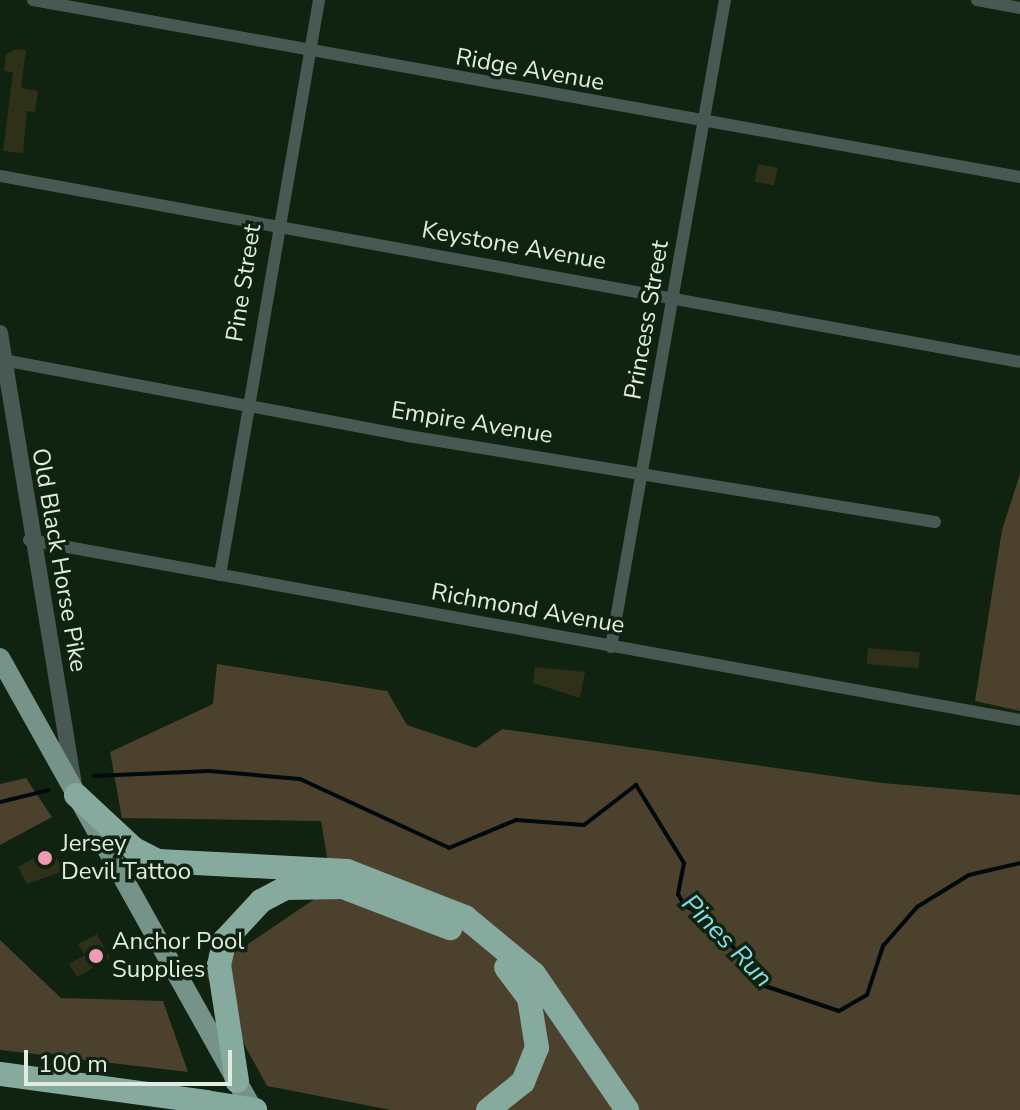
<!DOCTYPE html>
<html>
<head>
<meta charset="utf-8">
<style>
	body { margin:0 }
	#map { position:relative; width:1020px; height:1110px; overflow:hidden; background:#102210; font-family:"Nunito Sans",sans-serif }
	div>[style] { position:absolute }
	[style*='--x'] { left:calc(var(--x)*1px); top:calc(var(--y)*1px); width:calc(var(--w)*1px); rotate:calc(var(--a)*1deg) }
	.green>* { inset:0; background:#4b412c }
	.stream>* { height:4px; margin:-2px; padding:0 2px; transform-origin:2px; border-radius:2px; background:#00090c }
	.building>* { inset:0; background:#2e3118; transform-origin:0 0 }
	.minor>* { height:12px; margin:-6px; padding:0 6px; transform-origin:6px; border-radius:6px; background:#4a5853 }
	.tertiary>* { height:16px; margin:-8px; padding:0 8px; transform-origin:8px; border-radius:8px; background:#4a5853 }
	.primary>* { height:20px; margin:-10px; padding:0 10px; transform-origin:10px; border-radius:10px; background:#769389 }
	.motorway>* { height:24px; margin:-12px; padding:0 12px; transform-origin:12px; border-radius:12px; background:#87aa9f }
	.motorway-bridge>* { height:24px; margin:-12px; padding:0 12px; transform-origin:12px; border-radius:12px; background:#87aa9f }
	.dots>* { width:22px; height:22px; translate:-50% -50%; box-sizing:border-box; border:4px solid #102210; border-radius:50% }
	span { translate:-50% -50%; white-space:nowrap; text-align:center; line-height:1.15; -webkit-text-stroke:7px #102210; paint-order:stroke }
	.street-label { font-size:24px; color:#e0ece0 }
	.poi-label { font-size:24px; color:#e0ece0 }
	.left { translate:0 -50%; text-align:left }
	.water-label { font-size:26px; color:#84dde5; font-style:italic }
	.scale { position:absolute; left:24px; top:1050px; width:208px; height:36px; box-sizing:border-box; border:4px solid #e0ece0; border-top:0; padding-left:10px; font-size:24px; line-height:28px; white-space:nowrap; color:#e0ece0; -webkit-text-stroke:6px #102210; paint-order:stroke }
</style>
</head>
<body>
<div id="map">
	<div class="green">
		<i style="clip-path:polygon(1020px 474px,1020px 711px,975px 701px,1002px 530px)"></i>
		<i style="clip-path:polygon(217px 664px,387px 691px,407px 725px,476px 748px,502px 729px,882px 783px,1020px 795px,1020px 1110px,391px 1110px,267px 1086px,205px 973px,319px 896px,327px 857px,321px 821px,122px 818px,110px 752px,213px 704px)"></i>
		<i style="clip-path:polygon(26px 778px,52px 817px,0 845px,0 784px)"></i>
		<i style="clip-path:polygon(0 940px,61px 998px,163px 1001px,188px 1072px,0 1050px)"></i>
	</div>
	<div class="stream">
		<i style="--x:94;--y:776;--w:115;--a:-2.5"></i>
		<i style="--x:209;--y:771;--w:91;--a:5"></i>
		<i style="--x:300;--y:779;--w:164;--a:24.8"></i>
		<i style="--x:449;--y:848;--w:73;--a:-22.7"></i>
		<i style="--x:516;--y:820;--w:68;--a:4.2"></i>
		<i style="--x:584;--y:825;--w:66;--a:-37.6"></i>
		<i style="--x:636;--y:785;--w:92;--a:58.4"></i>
		<i style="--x:684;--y:863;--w:32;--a:101"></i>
		<i style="--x:678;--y:894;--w:13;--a:61"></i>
		<i style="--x:684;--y:905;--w:31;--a:29"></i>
		<i style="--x:711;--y:920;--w:85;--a:50.7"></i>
		<i style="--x:765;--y:986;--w:78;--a:18.7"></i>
		<i style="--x:839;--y:1011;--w:32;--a:-30"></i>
		<i style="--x:867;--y:995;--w:52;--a:-71.9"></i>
		<i style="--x:883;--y:946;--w:52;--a:-48.9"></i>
		<i style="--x:917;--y:907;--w:61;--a:-31.6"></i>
		<i style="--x:969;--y:875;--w:52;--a:-13.2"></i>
		<i style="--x:0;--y:802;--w:50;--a:-13.8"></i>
	</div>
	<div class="building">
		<i style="clip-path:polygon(17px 49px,26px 50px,21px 88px,38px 91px,35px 112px,27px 111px,23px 153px,3px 151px,13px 72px,4px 71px,6px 54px)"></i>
		<i style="left:758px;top:164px;width:20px;height:18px;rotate:11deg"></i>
		<i style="left:868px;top:648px;width:52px;height:16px;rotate:5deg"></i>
		<i style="clip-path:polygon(535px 667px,585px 672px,580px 698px,533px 683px)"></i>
		<i style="clip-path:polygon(51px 848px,64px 871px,27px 884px,18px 867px)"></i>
		<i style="clip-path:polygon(97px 934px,110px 958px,77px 977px,69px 964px,85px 955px,78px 944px)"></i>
	</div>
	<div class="minor">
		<i style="--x:33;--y:0;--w:1003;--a:10.17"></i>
		<i style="--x:977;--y:0;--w:44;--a:10.5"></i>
		<i style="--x:0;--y:176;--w:1037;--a:10.33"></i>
		<i style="--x:3;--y:360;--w:412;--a:10.6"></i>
		<i style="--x:408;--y:436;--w:534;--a:9.27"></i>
		<i style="--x:29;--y:540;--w:1007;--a:10.29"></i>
		<i style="--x:220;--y:575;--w:583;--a:-80.23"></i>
		<i style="--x:611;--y:647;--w:657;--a:-80.01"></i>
	</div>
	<div class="tertiary">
		<i style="--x:0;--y:333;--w:458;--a:80.7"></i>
	</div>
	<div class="primary">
		<i style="--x:0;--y:658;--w:518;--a:60.76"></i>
	</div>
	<div class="motorway">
		<i style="--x:76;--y:795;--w:79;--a:43"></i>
		<i style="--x:134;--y:849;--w:27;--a:27"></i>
		<i style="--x:158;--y:861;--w:189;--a:3"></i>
		<i style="--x:347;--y:871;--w:127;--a:21.3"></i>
		<i style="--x:465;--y:917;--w:89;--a:39.6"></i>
		<i style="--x:534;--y:974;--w:165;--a:55.6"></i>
		<i style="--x:0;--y:1074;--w:208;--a:7.7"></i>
		<i style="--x:237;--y:1081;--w:117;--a:-98.8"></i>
		<i style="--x:219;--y:965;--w:26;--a:-77"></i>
		<i style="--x:225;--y:940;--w:53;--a:-47.3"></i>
		<i style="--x:261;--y:901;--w:27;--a:-28"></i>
		<i style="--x:285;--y:888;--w:58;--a:-1"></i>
		<i style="--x:343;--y:887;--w:115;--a:21"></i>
		<i style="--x:488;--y:1110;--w:45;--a:-38.7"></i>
		<i style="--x:523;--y:1082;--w:37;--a:-68"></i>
		<i style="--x:537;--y:1048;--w:51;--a:-99.1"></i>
		<i style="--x:529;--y:998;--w:38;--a:-127"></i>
	</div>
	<div class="motorway-bridge">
		<i style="--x:206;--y:1102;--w:50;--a:9.3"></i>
	</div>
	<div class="dots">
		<i style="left:45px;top:858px;background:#f09ab5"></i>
		<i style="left:96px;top:956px;background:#f09ab5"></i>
	</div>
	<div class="street-label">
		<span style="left:530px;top:70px;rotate:10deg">Ridge Avenue</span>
		<span style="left:514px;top:246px;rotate:10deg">Keystone Avenue</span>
		<span style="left:244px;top:283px;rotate:-81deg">Pine Street</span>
		<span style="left:647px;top:320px;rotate:-80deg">Princess Street</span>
		<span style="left:472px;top:423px;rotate:9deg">Empire Avenue</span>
		<span style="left:59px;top:560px;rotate:80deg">Old Black Horse Pike</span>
		<span style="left:528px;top:609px;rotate:10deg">Richmond Avenue</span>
	</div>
	<div class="poi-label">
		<span class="left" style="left:61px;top:858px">Jersey<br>Devil Tattoo</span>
		<span class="left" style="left:112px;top:956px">Anchor Pool<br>Supplies</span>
	</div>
	<div class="water-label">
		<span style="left:727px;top:941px;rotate:46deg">Pines Run</span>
	</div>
	<div class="scale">100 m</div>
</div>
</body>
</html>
